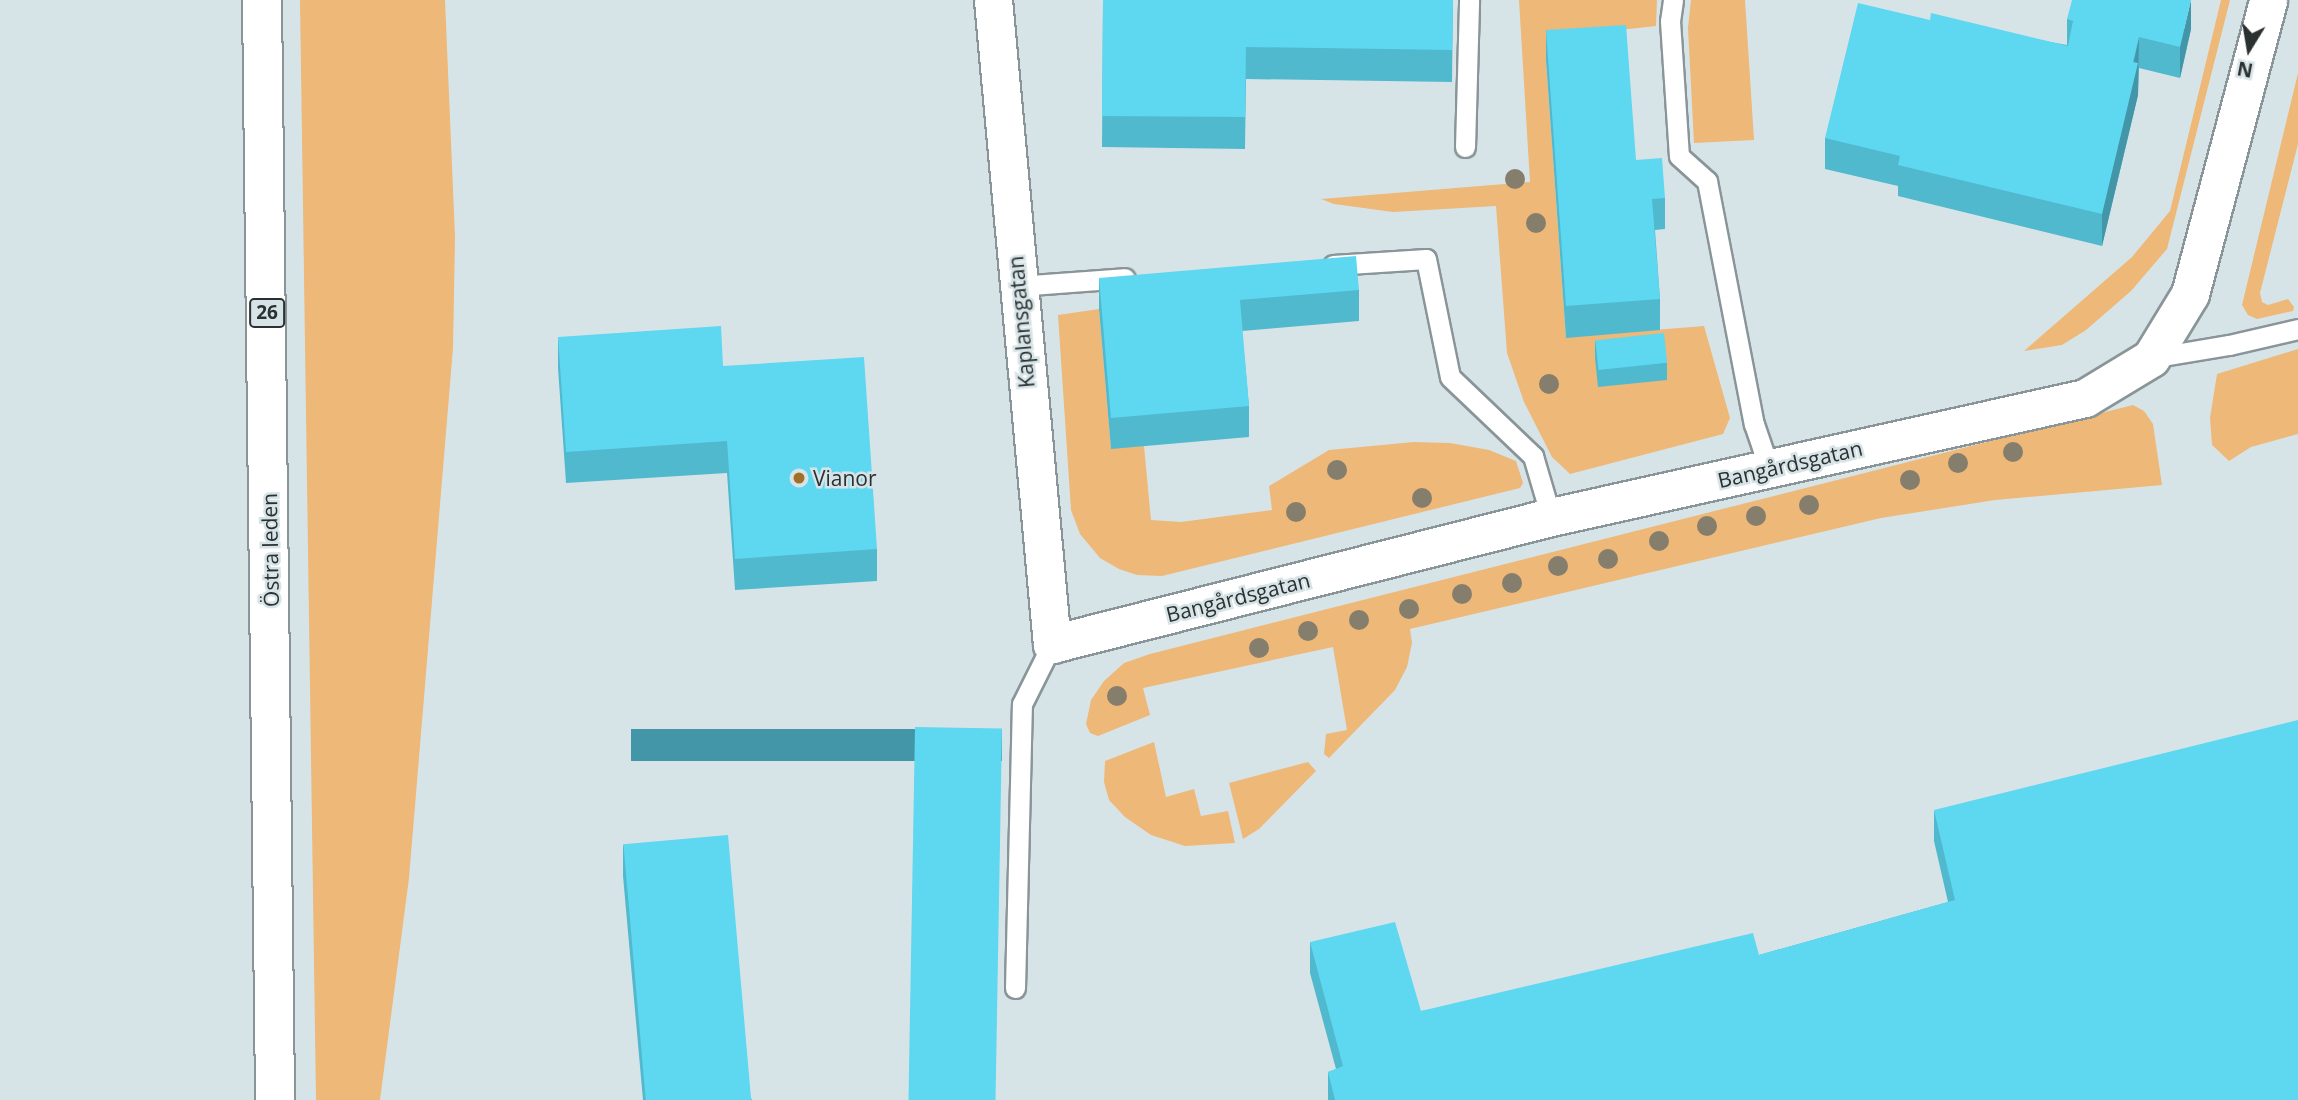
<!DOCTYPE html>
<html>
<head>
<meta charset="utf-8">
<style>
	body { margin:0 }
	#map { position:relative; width:2298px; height:1100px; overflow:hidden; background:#d7e4e7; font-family:"Open Sans",sans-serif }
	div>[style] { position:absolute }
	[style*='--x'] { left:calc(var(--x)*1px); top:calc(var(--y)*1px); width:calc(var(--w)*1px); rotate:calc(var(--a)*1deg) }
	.green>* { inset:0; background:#edb878 }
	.roads { filter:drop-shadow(2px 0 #899598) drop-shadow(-2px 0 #899598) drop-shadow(0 2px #899598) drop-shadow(0 -2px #899598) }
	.service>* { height:19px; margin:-9.5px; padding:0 9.5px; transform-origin:9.5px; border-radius:9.5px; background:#fff }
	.minor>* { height:37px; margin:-18.5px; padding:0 18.5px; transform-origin:18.5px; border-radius:18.5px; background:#fff }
	.trunk>* { height:38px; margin:-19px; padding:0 19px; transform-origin:19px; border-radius:19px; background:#fff }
	.trees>* { width:20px; height:20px; margin:-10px; border-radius:50%; background:#857e6d }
	.wall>* { inset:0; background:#51b9ce }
	.shaded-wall>* { inset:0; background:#4296a8; transform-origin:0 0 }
	.building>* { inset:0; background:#5ed7f0; transform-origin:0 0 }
	.dots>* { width:19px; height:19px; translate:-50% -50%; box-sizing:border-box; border:4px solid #d7e4e7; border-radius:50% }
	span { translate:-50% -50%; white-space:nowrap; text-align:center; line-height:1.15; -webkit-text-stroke:5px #d7e4e7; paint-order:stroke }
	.shield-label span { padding:2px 5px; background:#d7e4e7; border:2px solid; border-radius:5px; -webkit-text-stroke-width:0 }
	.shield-label { font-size:19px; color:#2b3031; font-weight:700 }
	.street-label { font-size:21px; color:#2b3031 }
	.poi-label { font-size:21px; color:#2b3031 }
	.left { translate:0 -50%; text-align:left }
	.north { position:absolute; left:2214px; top:14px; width:70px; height:70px; -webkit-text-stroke:5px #d7e4e7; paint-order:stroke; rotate:191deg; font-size:19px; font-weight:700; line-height:28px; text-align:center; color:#2b3031 }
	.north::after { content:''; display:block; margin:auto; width:24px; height:32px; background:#2b3031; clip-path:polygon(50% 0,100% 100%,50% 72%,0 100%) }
</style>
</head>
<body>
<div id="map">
	<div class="green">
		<i style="clip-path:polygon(300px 0,445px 0,455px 237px,453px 348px,409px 878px,380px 1100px,316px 1100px)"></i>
		<i style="clip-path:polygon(1519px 0,1657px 0,1656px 26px,1592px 33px,1546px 62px,1566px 337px,1704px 326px,1730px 418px,1723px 434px,1570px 474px,1552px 457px,1524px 402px,1507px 353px,1496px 206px,1393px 212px,1334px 204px,1321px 199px,1530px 182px)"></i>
		<i style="clip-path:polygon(1691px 0,1745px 0,1754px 140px,1694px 143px,1688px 28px)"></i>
		<i style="clip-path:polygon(2221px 0,2230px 0,2167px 249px,2131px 291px,2086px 330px,2062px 345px,2024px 351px,2132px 257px,2170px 211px)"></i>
		<i style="clip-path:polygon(2298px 73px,2298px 144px,2260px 293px,2262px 302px,2268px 305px,2288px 299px,2294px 307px,2293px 311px,2257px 319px,2248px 315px,2242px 305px)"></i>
		<i style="clip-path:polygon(1099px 309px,1111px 448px,1144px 446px,1151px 520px,1181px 522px,1272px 510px,1269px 486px,1329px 450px,1414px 442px,1450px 443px,1489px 450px,1516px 461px,1523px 483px,1520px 488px,1162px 576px,1137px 575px,1119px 569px,1100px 558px,1080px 534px,1071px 510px,1058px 315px)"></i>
		<i style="clip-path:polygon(2298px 349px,2298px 434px,2251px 447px,2229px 461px,2212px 445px,2210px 418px,2217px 374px)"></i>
		<i style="clip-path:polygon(2133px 405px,2144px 411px,2153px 424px,2162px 485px,1995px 500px,1881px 518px,1410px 629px,1412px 643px,1407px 667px,1395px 690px,1329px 758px,1324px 754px,1326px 734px,1347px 730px,1333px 647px,1143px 688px,1150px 715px,1098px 736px,1090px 733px,1086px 724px,1091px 700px,1104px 681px,1124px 663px,1150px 654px)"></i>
		<i style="clip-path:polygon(1154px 742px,1166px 797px,1194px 789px,1201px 816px,1228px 811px,1235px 843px,1185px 846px,1151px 835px,1125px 817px,1109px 800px,1104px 782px,1105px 761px)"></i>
		<i style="clip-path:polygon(1308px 762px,1316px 771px,1259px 829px,1243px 839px,1229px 783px)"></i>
	</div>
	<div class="roads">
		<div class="service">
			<i style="--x:1673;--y:0;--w:21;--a:98"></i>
			<i style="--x:1670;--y:21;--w:135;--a:86.2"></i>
			<i style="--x:1679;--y:156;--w:38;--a:42"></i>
			<i style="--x:1707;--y:181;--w:248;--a:79.1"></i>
			<i style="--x:1754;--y:424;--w:46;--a:71.2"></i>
			<i style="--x:1465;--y:147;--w:147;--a:-88.4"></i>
			<i style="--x:1333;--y:265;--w:93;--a:-3.7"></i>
			<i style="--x:1426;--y:259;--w:120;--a:78.5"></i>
			<i style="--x:1450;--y:377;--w:115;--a:43.6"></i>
			<i style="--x:1533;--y:456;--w:64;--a:73.6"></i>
			<i style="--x:1017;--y:286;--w:108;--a:-4.2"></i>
			<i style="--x:2151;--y:358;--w:79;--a:-9.5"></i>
			<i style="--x:2229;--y:345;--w:71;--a:-13.1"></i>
			<i style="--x:1015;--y:988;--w:284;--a:-88.6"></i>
			<i style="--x:1022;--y:704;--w:67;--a:-63.4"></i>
		</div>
		<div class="minor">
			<i style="--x:993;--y:0;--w:647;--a:84.77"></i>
			<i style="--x:1052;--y:644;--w:515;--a:-14.28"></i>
			<i style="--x:1551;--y:517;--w:547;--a:-12.56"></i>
			<i style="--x:2085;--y:398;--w:77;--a:-31.2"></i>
			<i style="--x:2151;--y:358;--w:75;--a:-58.6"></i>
			<i style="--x:2190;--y:294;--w:304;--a:-75.1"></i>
		</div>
		<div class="trunk">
			<i style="--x:262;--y:0;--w:1100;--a:89.32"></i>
		</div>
	</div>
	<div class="trees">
		<i style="left:1515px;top:179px"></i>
		<i style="left:1536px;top:223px"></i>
		<i style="left:1549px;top:384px"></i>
		<i style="left:2013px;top:452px"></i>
		<i style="left:1958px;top:463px"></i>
		<i style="left:1337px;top:470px"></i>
		<i style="left:1910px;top:480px"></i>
		<i style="left:1422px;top:498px"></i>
		<i style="left:1809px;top:505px"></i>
		<i style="left:1296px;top:512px"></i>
		<i style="left:1756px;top:516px"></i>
		<i style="left:1707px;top:526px"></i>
		<i style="left:1659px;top:541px"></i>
		<i style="left:1608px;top:559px"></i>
		<i style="left:1558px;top:566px"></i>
		<i style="left:1512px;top:583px"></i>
		<i style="left:1462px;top:594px"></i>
		<i style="left:1409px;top:609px"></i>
		<i style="left:1359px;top:620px"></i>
		<i style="left:1308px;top:631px"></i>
		<i style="left:1259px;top:648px"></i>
		<i style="left:1117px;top:696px"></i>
	</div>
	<div class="wall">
		<i style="clip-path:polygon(1103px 0,1453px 0,1452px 82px,1246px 79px,1245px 149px,1102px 147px)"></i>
		<i style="clip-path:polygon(2067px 19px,2191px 29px,2180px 78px,2139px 68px,2138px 95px,2102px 246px,1898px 196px,1898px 186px,1825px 169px,1825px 138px,1930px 20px,2067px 45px)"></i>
		<i style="clip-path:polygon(1546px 30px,1636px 160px,1665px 198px,1665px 229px,1655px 230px,1660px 299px,1660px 330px,1566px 338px,1546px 61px)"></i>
		<i style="clip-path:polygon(1099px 278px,1359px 290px,1359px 321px,1242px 331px,1249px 406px,1249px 437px,1111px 449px,1099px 309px)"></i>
		<i style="clip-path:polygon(558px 337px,723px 366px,877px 549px,877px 581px,735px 590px,727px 473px,566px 483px,558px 368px)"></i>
		<i style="clip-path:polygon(1595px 341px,1667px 363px,1667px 380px,1598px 387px,1595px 358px)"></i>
		<i style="clip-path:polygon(1934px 810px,2298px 1100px,1328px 1100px,1328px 1072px,1336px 1069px,1310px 973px,1310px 942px,1421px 1011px,1759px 955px,1948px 902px,1934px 841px)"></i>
		<i style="clip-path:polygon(623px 844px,752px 1100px,643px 1100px,623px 876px)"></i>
	</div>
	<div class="shaded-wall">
		<i style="clip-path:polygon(2191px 0,2191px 29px,2180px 78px,2180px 47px)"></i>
		<i style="clip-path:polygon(2139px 37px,2138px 95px,2102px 246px,2102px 214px)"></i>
		<i style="left:1002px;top:729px;width:32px;height:371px;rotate:90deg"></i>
	</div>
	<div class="building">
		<i style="clip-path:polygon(1103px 0,1453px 0,1452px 50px,1246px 47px,1245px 117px,1102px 116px)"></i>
		<i style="clip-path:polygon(2072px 0,2191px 0,2180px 47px,2139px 37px,2133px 62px,2138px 63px,2102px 214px,1898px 165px,1900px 156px,1825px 138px,1858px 3px,1930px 20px,1931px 13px,2068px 46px,2073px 21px,2067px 19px)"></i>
		<i style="clip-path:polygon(1626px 25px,1636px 160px,1662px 158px,1665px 198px,1652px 199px,1660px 299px,1566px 306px,1546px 30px)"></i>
		<i style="clip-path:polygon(1356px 256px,1359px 290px,1240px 300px,1249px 406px,1111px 418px,1099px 278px)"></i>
		<i style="clip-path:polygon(721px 326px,723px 366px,864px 357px,877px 549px,735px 559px,727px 441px,566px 452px,558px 337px)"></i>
		<i style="left:1664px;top:333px;width:30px;height:69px;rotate:84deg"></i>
		<i style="clip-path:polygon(2298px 720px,2298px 1100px,1335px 1100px,1328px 1072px,1343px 1066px,1310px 942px,1395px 922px,1421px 1011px,1753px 933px,1759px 955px,1955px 900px,1934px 810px)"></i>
		<i style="left:915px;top:727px;width:87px;height:373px;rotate:1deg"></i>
		<i style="left:728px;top:835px;width:266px;height:105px;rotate:85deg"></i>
	</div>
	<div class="dots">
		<i style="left:799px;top:478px;background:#a36f27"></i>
	</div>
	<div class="shield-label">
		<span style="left:267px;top:313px">26</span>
	</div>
	<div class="street-label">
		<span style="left:1021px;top:322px;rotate:-95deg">Kaplansgatan</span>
		<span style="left:1790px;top:464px;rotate:-13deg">Bangårdsgatan</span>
		<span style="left:270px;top:550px;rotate:-91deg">Östra leden</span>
		<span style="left:1238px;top:597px;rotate:-14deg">Bangårdsgatan</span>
	</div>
	<div class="poi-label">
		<span class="left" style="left:813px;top:478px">Vianor</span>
	</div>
	<div class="north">N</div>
</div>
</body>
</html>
